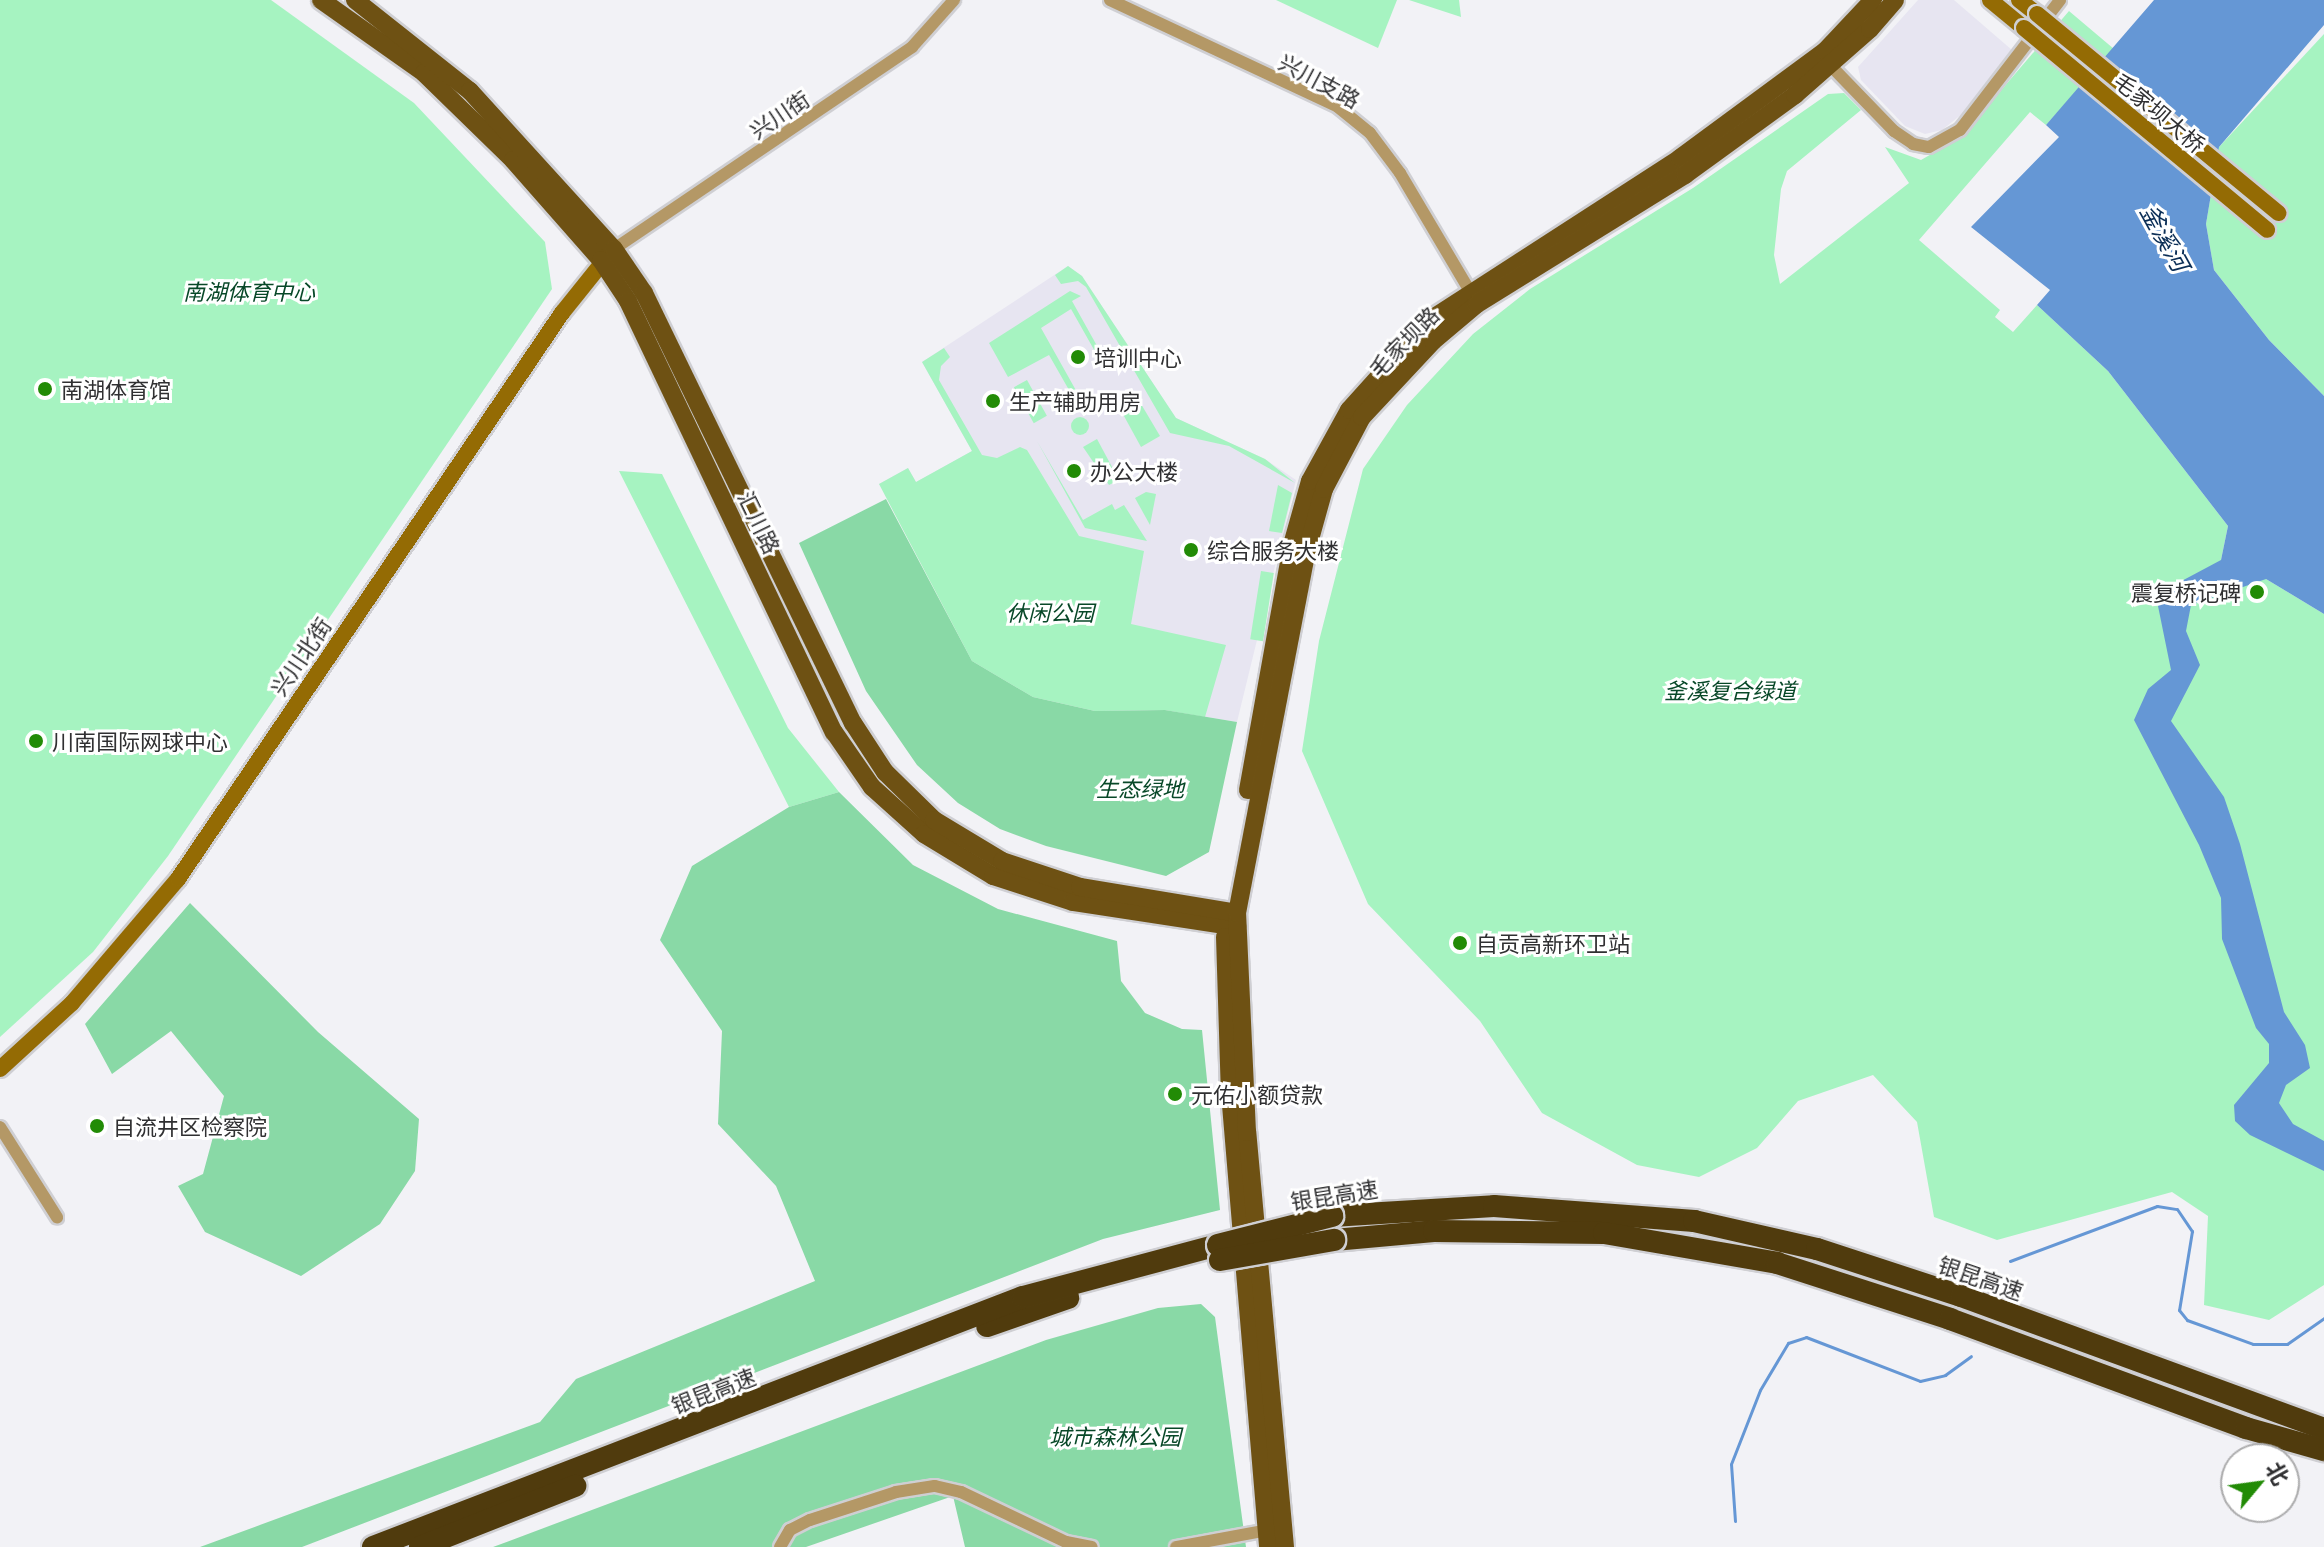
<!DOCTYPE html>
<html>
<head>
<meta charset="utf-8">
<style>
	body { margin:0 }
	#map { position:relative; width:2324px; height:1547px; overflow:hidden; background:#f2f2f6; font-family:Georgia,"Noto Sans SC",serif }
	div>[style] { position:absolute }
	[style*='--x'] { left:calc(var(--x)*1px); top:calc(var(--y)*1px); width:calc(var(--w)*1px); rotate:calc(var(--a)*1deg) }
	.built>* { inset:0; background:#e7e5f1 }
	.green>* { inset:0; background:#a6f3c1; transform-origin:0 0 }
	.round { border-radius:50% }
	.forest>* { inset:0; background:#89d9a6 }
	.water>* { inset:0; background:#6597d5 }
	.stream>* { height:3px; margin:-1.5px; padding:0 1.5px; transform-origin:1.5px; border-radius:1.5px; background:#6597d5 }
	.roads { filter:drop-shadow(2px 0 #cfcfd3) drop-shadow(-2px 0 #cfcfd3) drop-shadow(0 2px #cfcfd3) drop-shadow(0 -2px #cfcfd3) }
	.street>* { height:12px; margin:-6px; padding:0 6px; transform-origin:6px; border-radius:6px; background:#b49866 }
	.secondary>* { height:16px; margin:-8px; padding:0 8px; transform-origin:8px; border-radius:8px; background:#946b04 }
	.primary>* { height:18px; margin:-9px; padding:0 9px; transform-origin:9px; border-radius:9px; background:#6e5113 }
	.highway>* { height:22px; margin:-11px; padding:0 11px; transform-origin:11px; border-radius:11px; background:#503b0d }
	.bridges { filter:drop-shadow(2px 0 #cfcfd3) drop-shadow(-2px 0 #cfcfd3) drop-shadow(0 2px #cfcfd3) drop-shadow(0 -2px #cfcfd3) }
	.secondary-bridge>* { height:16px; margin:-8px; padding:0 8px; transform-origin:8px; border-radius:8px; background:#946b04 }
	.highway-bridge>* { height:22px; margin:-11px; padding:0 11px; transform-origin:11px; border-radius:11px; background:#503b0d }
	.dots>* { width:22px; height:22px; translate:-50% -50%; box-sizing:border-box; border:4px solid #fff; border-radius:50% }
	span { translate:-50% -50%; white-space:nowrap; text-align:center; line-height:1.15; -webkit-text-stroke:6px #fff; paint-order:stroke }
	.street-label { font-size:22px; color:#303032 }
	.park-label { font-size:22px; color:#084828; font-style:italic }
	.poi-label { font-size:22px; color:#303032 }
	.left { translate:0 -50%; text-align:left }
	.right { translate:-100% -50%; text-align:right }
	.water-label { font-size:24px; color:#0b2e56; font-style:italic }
	.north { position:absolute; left:2220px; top:1443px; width:80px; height:80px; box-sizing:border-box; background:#fff; border:2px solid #acacad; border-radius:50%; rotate:61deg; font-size:22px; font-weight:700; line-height:32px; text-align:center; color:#303032 }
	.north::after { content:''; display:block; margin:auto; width:28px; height:36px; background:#228b06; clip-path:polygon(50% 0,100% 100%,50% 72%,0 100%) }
</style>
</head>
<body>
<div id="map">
	<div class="built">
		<i style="clip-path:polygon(1918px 0,1954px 0,2012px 50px,1962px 114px,1942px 130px,1925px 134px,1905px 126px,1861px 80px,1858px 67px)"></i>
		<i style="clip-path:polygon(1068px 266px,1082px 276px,1176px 418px,1265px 459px,1296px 480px,1237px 722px,1165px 710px,1095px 711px,879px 484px,908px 468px,916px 482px,972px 451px,922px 362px)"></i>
	</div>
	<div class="green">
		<i style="clip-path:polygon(0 0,271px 0,414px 103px,545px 242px,552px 289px,168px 856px,93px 952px,0 1037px)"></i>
		<i style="clip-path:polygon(1276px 0,1397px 0,1378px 48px)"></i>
		<i style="clip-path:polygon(1409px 0,1459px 0,1461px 17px)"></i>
		<i style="clip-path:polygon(2069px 11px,2114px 49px,2046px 125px,2030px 112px,1919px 240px,2000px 310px,1995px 317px,2013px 332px,2037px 305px,2108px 371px,2228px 526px,2221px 560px,2266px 579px,2324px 614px,2324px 1285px,2269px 1320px,2204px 1305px,2208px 1216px,2172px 1192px,1997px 1240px,1934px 1217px,1917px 1122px,1873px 1075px,1798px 1101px,1757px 1148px,1699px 1177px,1637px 1165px,1542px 1113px,1480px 1021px,1368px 904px,1302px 751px,1319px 641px,1363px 469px,1407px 405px,1473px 334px,1530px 289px,1693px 188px,1828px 94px,1844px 93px,1861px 110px,1787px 171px,1781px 189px,1774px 255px,1780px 284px,1909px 183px,1885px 147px,1921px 160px,1961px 137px)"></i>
		<i style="clip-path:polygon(2324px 34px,2324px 396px,2269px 340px,2214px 270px,2206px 224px,2219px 147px)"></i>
		<i style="clip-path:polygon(1068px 266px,1082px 276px,1176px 418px,1265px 459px,1295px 483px,1229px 446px,1170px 433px,1086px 287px,1078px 281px,1061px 284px,1055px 275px)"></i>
		<i style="clip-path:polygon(1070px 291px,1081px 296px,1072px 301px,1101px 353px,1097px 355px,1071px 309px,1041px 328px,1078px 394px,1073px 397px,1049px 355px,1008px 377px,989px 343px)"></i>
		<i style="clip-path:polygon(944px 348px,950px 357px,941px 366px,939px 380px,982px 455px,997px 458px,1020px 447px,1027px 450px,1079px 536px,1144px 551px,1131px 624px,1226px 645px,1205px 717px,1165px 710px,1095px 711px,1033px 697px,972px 661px,879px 484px,908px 468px,916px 482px,972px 451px,922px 362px)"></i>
		<i style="left:1027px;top:380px;width:41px;height:15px;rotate:61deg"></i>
		<i style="clip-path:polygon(1133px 401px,1141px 404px,1160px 436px,1141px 447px,1119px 407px)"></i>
		<i class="round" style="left:1071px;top:417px;width:18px;height:18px"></i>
		<i style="clip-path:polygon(1097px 439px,1119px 480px,1109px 485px,1083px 447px)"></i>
		<i style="clip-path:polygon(1037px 441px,1083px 520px,1112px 504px,1115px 510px,1124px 505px,1147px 541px,1085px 528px)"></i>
		<i style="clip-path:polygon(619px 471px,662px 474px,788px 728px,839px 792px,789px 807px)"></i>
		<i style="clip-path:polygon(1278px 485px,1292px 493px,1282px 533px,1269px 531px)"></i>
		<i style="clip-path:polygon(1146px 492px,1156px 494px,1150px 525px,1135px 498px)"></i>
		<i style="left:1261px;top:571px;width:13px;height:69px;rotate:9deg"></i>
	</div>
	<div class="forest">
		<i style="clip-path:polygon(886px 499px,972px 661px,1033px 697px,1095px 711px,1165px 710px,1237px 722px,1209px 852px,1166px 876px,1046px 846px,1000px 829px,958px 803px,917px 765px,866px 691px,799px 543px)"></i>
		<i style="clip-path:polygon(839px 792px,913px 865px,998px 909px,1117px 941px,1121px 981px,1145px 1013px,1182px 1029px,1202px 1030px,1220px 1210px,1103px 1239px,302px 1547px,200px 1547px,540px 1422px,576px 1379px,815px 1281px,776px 1186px,718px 1124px,722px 1031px,660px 940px,692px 866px,789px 807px)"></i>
		<i style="clip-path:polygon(190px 903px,318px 1032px,419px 1119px,415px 1171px,380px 1224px,301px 1276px,205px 1232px,178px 1186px,203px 1174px,224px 1096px,171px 1031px,112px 1074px,85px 1024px)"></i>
		<i style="clip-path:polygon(1201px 1304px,1215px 1317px,1246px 1547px,965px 1547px,953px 1496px,806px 1547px,493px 1547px,1046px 1340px,1158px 1308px)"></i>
	</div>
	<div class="water">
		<i style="clip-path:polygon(2154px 0,2324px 0,2324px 25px,2219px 147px,2206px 224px,2214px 270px,2269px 340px,2324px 396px,2324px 614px,2266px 579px,2191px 605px,2186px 631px,2200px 665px,2171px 721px,2224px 797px,2240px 844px,2284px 1012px,2305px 1045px,2310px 1068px,2286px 1085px,2279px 1103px,2293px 1124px,2324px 1141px,2324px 1171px,2250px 1135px,2235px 1121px,2234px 1105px,2269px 1063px,2269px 1044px,2256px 1028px,2222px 939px,2221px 898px,2199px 845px,2134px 720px,2148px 689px,2171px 670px,2158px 606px,2176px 584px,2221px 560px,2228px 526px,2108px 371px,2037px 305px,2050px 290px,1971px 227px,2059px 137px,2046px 125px)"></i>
	</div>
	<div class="stream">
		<i style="--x:2010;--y:1261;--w:157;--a:-20.5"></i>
		<i style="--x:2157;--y:1206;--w:20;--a:9"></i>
		<i style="--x:2177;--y:1209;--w:27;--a:56"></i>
		<i style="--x:2192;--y:1231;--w:80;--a:99.3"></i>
		<i style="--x:2179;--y:1310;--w:13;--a:51"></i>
		<i style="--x:2187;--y:1320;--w:70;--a:20"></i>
		<i style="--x:2253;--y:1344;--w:34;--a:0"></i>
		<i style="--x:2287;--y:1344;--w:45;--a:-35.1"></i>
		<i style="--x:1735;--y:1521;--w:57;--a:-94"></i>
		<i style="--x:1731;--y:1464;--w:79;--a:-68.6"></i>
		<i style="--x:1760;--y:1390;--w:55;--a:-59.2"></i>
		<i style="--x:1788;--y:1343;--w:19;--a:-18"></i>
		<i style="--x:1806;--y:1337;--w:122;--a:21.1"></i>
		<i style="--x:1920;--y:1381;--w:26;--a:-13"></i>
		<i style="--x:1945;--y:1375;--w:32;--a:-36"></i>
	</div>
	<div class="roads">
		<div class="street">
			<i style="--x:1110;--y:0;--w:252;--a:25.1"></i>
			<i style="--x:1338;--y:107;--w:41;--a:39.1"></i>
			<i style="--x:1370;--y:133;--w:50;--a:53.1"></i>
			<i style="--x:1400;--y:173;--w:145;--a:59.4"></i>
			<i style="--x:1831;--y:66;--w:91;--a:45.9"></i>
			<i style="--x:1894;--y:131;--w:23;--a:34"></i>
			<i style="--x:1913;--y:144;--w:16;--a:11"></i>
			<i style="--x:1929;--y:147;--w:35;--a:-29"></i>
			<i style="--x:1960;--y:130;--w:164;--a:-52.4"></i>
			<i style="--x:614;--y:249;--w:360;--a:-34.1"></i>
			<i style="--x:912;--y:47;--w:63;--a:-48.2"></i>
			<i style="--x:0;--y:1127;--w:107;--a:57.7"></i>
			<i style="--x:780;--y:1547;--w:20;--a:-60"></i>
			<i style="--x:790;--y:1530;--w:22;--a:-27"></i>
			<i style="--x:810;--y:1520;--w:90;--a:-18"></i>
			<i style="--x:896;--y:1492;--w:39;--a:-9"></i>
			<i style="--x:935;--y:1486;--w:27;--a:13"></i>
			<i style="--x:961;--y:1492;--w:116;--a:25.5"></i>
			<i style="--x:1066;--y:1542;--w:26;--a:11"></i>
			<i style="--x:1176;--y:1547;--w:94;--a:-10.5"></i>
		</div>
		<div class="secondary">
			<i style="--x:1990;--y:0;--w:44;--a:39.5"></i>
			<i style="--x:2019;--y:0;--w:23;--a:38"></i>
			<i style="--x:0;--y:1069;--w:98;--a:-42.5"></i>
			<i style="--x:72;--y:1003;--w:163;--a:-49.5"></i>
			<i style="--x:178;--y:879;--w:684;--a:-55.85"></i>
			<i style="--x:562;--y:313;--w:77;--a:-51.3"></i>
		</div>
		<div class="primary">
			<i style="--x:321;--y:0;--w:126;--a:35.3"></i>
			<i style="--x:424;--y:73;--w:124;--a:44.3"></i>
			<i style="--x:513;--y:160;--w:133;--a:48.7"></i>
			<i style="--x:601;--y:260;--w:49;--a:56.6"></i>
			<i style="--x:628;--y:301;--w:478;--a:64.5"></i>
			<i style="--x:834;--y:732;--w:67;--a:55.4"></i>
			<i style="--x:872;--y:787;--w:70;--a:42.1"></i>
			<i style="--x:924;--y:834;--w:81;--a:31.3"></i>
			<i style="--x:993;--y:876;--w:84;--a:18"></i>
			<i style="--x:1073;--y:902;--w:166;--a:8.7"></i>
			<i style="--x:355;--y:0;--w:147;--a:38.4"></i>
			<i style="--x:470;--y:91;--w:214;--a:47.7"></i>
			<i style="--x:614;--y:249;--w:53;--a:55.7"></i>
			<i style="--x:644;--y:293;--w:478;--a:64.1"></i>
			<i style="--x:853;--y:723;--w:59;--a:56.9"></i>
			<i style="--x:885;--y:772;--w:69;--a:44.4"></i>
			<i style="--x:934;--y:820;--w:79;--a:31.1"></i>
			<i style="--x:1002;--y:861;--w:82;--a:18.4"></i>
			<i style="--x:1080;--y:887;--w:159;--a:9.4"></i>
			<i style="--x:1248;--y:790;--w:249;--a:-79.8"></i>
			<i style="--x:1292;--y:545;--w:66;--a:-74.3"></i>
			<i style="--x:1310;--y:481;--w:81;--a:-61.2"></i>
			<i style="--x:1349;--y:410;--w:121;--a:-48"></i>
			<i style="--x:1430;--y:320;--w:298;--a:-32.9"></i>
			<i style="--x:1680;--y:158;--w:180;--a:-36.4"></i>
			<i style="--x:1825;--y:51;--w:70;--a:-46.7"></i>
			<i style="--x:1225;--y:937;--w:156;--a:88.2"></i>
			<i style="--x:1230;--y:1093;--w:456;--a:85.2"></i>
			<i style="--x:1285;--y:1547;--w:417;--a:-95.2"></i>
			<i style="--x:1247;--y:1132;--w:219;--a:-92.6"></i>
			<i style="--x:1237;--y:913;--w:370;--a:-79.1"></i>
			<i style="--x:1307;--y:550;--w:63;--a:-74.4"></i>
			<i style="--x:1324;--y:489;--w:81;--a:-62.2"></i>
			<i style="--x:1362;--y:417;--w:104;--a:-46.9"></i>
			<i style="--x:1433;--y:341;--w:57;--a:-40.1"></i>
			<i style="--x:1477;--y:304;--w:245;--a:-31.8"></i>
			<i style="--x:1685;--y:175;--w:136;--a:-36"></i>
			<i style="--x:1795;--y:95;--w:100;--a:-41.3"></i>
			<i style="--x:1870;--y:29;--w:38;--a:-49"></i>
		</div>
		<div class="highway">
			<i style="--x:1332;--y:1216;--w:162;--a:-3.5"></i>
			<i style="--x:1494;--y:1206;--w:201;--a:4.3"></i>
			<i style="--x:1694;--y:1221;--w:126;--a:12.8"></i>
			<i style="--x:1817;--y:1249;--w:151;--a:18.1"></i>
			<i style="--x:1961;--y:1296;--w:387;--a:20.1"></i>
			<i style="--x:1334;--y:1240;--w:100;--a:-5.1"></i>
			<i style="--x:1434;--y:1231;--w:170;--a:0.7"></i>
			<i style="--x:1604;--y:1233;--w:176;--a:9.8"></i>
			<i style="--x:1777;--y:1263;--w:182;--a:17.9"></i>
			<i style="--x:1950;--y:1319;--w:315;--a:20.2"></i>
			<i style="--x:2246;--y:1428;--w:81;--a:15.8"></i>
			<i style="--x:987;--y:1326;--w:86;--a:-19.1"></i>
			<i style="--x:373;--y:1547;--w:696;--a:-21.04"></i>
			<i style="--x:1023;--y:1297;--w:202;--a:-14.9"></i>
			<i style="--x:420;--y:1547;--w:167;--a:-21.5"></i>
		</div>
	</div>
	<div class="bridges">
		<div class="secondary-bridge">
			<i style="--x:2037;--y:14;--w:313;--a:39.5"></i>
			<i style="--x:2024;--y:28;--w:316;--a:39.7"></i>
		</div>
		<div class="highway-bridge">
			<i style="--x:1218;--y:1245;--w:118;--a:-14.3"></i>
			<i style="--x:1220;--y:1260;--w:116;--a:-10"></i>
		</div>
	</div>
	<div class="dots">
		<i style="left:1078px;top:357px;background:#228b06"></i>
		<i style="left:45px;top:389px;background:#228b06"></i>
		<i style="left:993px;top:401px;background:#228b06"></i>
		<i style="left:1074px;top:471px;background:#228b06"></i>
		<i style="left:1191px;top:550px;background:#228b06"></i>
		<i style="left:2257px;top:592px;background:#228b06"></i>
		<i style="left:36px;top:741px;background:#228b06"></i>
		<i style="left:1460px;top:943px;background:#228b06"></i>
		<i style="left:1175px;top:1094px;background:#228b06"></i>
		<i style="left:97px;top:1126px;background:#228b06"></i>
	</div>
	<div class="street-label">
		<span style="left:1320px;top:80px;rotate:28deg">兴川支路</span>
		<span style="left:2160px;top:112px;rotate:40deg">毛家坝大桥</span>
		<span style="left:779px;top:114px;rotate:-34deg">兴川街</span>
		<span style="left:1403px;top:341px;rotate:-45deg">毛家坝路</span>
		<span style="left:760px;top:522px;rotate:64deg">汇川路</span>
		<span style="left:300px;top:656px;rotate:-56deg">兴川北街</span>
		<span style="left:1334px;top:1194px;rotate:-9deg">银昆高速</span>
		<span style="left:1981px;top:1277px;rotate:19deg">银昆高速</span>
		<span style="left:713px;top:1390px;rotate:-21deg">银昆高速</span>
	</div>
	<div class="park-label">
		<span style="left:249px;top:291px">南湖体育中心</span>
		<span style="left:1050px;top:612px">休闲公园</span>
		<span style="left:1730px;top:690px">釜溪复合绿道</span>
		<span style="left:1140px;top:788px">生态绿地</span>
		<span style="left:1115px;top:1436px">城市森林公园</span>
	</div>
	<div class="poi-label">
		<span class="left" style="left:1094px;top:357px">培训中心</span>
		<span class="left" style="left:61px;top:389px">南湖体育馆</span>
		<span class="left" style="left:1009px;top:401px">生产辅助用房</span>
		<span class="left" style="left:1090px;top:471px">办公大楼</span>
		<span class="left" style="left:1207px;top:550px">综合服务大楼</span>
		<span class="right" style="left:2241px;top:592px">震复桥记碑</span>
		<span class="left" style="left:52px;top:741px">川南国际网球中心</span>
		<span class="left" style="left:1476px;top:943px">自贡高新环卫站</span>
		<span class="left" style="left:1191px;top:1094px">元佑小额贷款</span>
		<span class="left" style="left:113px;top:1126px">自流井区检察院</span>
	</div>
	<div class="water-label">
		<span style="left:2166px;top:237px;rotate:61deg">釜溪河</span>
	</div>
	<div class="north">北</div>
</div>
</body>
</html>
